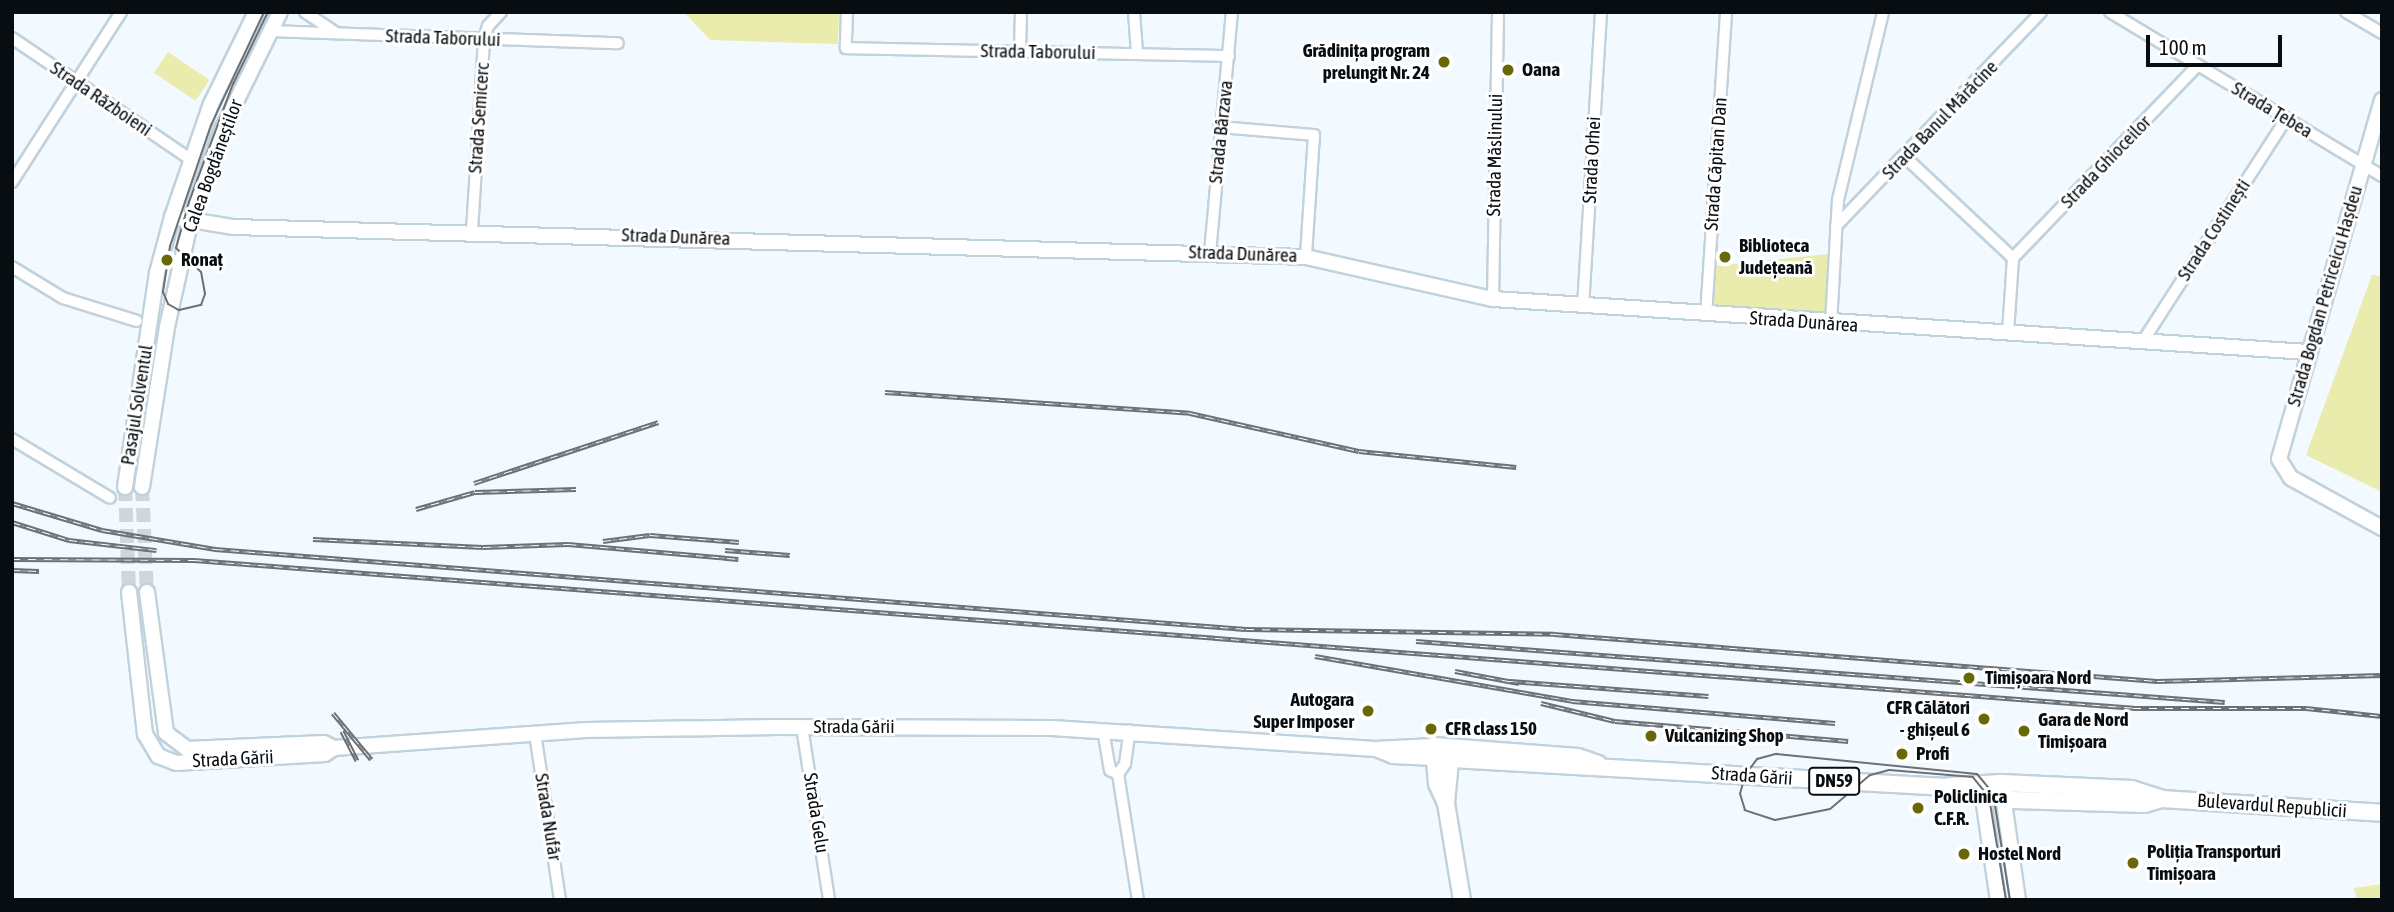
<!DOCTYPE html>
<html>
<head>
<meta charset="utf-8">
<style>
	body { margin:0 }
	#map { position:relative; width:2394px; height:912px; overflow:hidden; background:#f3faff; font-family:"Asap Condensed",sans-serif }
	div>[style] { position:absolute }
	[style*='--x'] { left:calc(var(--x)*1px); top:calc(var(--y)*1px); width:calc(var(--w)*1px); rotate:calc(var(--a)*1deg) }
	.green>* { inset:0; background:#e9ecac; transform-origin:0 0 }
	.secondary-tunnel>* { height:14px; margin-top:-7px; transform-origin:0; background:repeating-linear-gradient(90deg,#d0d6db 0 14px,transparent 0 21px) }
	.roads { filter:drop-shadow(2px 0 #c1d2dd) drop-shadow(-2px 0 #c1d2dd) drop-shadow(0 2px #c1d2dd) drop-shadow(0 -2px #c1d2dd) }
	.street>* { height:10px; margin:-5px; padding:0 5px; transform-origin:5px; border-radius:5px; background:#fff }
	.secondary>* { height:14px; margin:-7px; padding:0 7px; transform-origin:7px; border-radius:7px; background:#fff }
	.primary>* { height:16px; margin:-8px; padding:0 8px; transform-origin:8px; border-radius:8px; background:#fff }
	.tram>* { height:2px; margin:-1px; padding:0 1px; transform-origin:1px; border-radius:1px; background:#6b7175 }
	.rail>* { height:5px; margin-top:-2.5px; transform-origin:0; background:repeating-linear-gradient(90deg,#fff 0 8px,#6b7175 0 16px); box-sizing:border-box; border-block:2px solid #6b7175 }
	.dots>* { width:19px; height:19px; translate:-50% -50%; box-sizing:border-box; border:4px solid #fff; border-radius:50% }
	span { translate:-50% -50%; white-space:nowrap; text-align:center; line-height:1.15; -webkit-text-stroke:6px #fff; paint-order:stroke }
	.shield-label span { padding:2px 5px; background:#fff; border:2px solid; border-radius:5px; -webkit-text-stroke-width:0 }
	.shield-label { font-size:18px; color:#080d11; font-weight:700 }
	.street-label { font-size:19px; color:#080d11 }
	.poi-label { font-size:19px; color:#080d11; font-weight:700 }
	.right { translate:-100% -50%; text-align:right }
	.left { translate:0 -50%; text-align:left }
	.frame { position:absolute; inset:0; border:14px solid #080d11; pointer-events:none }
	.scale { position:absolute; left:2146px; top:35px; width:136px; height:32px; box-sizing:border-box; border:4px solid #080d11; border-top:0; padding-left:9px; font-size:21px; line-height:24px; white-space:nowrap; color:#080d11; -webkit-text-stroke:5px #fff; paint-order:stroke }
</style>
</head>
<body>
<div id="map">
	<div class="green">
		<i style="clip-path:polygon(684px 12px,839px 12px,838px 44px,710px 40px)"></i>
		<i style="left:168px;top:52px;width:50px;height:25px;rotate:34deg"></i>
		<i style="clip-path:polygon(1828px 254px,1827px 317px,1713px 309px,1715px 266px)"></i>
		<i style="clip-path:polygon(2372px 275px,2382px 276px,2382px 492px,2306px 455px)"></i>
		<i style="clip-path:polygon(2382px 884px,2382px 900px,2357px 900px,2354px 888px)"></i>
	</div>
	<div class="secondary-tunnel">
		<i style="--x:125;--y:487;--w:105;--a:87.8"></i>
		<i style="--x:142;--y:487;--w:105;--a:87.3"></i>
	</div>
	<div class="roads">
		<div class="street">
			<i style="--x:305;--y:12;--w:36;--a:34"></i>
			<i style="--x:847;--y:12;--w:36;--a:92"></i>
			<i style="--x:846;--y:48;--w:383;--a:1.2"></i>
			<i style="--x:1134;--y:12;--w:41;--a:85.8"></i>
			<i style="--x:2110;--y:12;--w:318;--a:31.1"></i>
			<i style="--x:2346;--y:12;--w:42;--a:30.3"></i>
			<i style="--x:269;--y:31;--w:349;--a:2"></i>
			<i style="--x:12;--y:38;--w:215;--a:34.2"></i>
			<i style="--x:1020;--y:52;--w:40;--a:-88.6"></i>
			<i style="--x:1219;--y:127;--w:95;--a:4.8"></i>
			<i style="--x:1314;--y:135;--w:122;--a:93.8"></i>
			<i style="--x:1905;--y:157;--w:148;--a:43.1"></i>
			<i style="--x:2013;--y:258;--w:75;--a:93.8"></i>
			<i style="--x:12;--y:182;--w:202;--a:-57.3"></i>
			<i style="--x:1836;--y:226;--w:296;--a:-46.2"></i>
			<i style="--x:472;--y:231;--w:192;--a:-86.4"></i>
			<i style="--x:484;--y:39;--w:14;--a:-73"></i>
			<i style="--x:488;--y:26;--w:19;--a:-47"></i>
			<i style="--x:1210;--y:253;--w:242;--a:-84.8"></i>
			<i style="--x:2013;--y:258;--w:267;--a:-46.2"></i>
			<i style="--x:12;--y:267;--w:60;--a:31.3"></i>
			<i style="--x:63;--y:298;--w:77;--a:17.3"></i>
			<i style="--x:1493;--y:299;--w:287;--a:-89"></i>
			<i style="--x:1583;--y:307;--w:296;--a:-86.5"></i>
			<i style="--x:1706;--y:315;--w:304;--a:-86.2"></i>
			<i style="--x:1831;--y:324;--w:124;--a:-86.8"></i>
			<i style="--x:1838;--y:200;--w:193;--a:-76.5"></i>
			<i style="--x:2143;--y:341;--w:264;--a:-57.2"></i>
			<i style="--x:12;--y:439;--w:114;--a:31"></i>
			<i style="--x:802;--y:727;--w:175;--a:81.1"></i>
			<i style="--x:1103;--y:730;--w:41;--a:80.1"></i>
			<i style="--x:1110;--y:770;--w:9;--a:27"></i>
			<i style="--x:1118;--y:774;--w:12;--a:-55"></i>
			<i style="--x:1125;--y:764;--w:34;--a:-82"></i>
			<i style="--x:535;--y:733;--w:169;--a:81.5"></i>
			<i style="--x:1118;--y:774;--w:128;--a:81"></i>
		</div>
		<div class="secondary">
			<i style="--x:2382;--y:100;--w:373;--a:106"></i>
			<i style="--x:2279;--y:459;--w:22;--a:58"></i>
			<i style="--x:2291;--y:478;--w:104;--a:28.8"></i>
			<i style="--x:172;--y:217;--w:62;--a:9.3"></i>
			<i style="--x:233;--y:227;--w:1073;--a:1.6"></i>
			<i style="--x:1306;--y:257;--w:192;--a:12.7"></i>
			<i style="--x:1493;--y:299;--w:818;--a:3.72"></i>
			<i style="--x:125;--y:487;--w:216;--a:-81.5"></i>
			<i style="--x:157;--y:273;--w:58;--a:-75"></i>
			<i style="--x:172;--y:217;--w:120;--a:-71"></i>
			<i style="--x:211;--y:104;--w:102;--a:-63.9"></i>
			<i style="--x:142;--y:487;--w:162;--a:-81.1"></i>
			<i style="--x:167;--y:327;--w:107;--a:-77.5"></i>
			<i style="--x:190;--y:223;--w:98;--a:-71"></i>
			<i style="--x:222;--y:130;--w:131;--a:-63.8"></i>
			<i style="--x:129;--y:592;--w:143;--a:83.6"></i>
			<i style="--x:145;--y:734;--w:26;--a:59"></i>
			<i style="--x:158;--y:756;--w:19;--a:21"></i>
			<i style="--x:176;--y:763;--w:149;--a:-3.5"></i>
			<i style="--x:325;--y:754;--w:11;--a:-34"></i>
			<i style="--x:147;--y:592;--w:142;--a:82.3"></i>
			<i style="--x:166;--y:733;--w:26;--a:37"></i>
			<i style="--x:187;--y:749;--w:137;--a:-2.5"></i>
			<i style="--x:324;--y:743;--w:11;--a:27"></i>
			<i style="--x:334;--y:748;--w:253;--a:-4.1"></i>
			<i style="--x:586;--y:730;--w:191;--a:-0.9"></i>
			<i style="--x:777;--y:727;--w:275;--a:0.2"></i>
			<i style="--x:1052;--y:728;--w:324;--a:3.7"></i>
			<i style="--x:1375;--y:749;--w:59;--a:-2.9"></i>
			<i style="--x:1376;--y:749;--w:18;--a:22"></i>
			<i style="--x:1393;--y:756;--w:41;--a:2.8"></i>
			<i style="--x:1981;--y:784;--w:117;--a:81.7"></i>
			<i style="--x:2002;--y:788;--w:113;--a:81.9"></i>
		</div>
		<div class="primary">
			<i style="--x:1434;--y:758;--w:514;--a:3.24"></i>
			<i style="--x:1947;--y:787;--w:68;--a:11"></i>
			<i style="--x:2014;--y:800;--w:130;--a:1.8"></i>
			<i style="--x:2144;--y:804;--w:19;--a:-16"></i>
			<i style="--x:2162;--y:799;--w:220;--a:3.6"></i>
			<i style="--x:1949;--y:786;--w:52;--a:-3.3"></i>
			<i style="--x:2001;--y:783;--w:131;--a:2.6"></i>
			<i style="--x:2132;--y:789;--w:32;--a:18"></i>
			<i style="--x:1446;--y:803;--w:53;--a:-84.6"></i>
			<i style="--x:1462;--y:900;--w:98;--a:-99.4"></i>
			<i style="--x:1446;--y:803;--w:21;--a:-115"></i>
			<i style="--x:1437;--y:784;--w:38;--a:-95"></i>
			<i style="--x:1434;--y:746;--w:144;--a:4.4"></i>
			<i style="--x:1578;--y:757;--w:21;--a:19"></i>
		</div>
	</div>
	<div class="tram">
		<i style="--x:264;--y:12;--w:125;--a:115.1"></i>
		<i style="--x:211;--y:125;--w:128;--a:108.7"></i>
		<i style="--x:170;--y:246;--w:47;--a:98.7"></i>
		<i style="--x:163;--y:292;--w:13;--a:67"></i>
		<i style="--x:168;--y:304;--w:13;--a:29"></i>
		<i style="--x:179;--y:310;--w:23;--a:-13"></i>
		<i style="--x:201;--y:305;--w:12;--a:-70"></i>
		<i style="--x:205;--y:294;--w:22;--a:-100"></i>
		<i style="--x:201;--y:272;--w:35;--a:-136"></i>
		<i style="--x:176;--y:248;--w:48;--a:-74.2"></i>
		<i style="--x:189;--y:202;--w:126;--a:-69.6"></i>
		<i style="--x:233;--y:84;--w:80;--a:-64.1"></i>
		<i style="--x:2006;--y:900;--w:104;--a:-99.4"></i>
		<i style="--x:1989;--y:797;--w:26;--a:-129"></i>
		<i style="--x:1973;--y:777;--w:84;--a:-175.2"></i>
		<i style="--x:1889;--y:770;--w:20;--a:165"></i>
		<i style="--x:1870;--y:775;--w:52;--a:139.6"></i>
		<i style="--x:1830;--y:809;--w:56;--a:168.7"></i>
		<i style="--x:1775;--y:820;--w:32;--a:-162"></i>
		<i style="--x:1745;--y:810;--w:17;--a:-107"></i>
		<i style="--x:1740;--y:794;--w:20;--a:-75"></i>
		<i style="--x:1745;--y:775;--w:20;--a:-53"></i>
		<i style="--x:1757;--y:759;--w:20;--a:-15"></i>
		<i style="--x:1776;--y:754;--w:202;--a:5.7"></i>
		<i style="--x:1977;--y:774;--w:25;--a:50"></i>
		<i style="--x:1993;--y:793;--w:108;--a:81"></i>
	</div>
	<div class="rail">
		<i style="--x:885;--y:392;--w:306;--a:3.9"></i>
		<i style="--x:1190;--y:413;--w:173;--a:12.7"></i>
		<i style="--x:1359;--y:451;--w:158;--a:5.8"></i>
		<i style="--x:474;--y:483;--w:194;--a:-18.3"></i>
		<i style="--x:12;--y:503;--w:94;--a:16.7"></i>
		<i style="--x:102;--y:530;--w:115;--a:9.5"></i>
		<i style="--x:215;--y:549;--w:1034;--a:4.44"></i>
		<i style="--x:1246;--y:629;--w:308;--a:0.9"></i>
		<i style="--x:1554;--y:634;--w:605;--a:4.46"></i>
		<i style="--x:2157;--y:681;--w:225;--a:-1.5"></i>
		<i style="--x:416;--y:509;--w:61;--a:-16.1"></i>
		<i style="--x:475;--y:492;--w:101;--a:-1.7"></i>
		<i style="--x:12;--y:522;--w:60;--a:17.5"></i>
		<i style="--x:69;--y:540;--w:88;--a:6.6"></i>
		<i style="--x:313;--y:539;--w:170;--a:2.7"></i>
		<i style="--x:483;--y:547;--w:85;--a:-2"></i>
		<i style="--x:568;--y:544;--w:171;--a:5"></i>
		<i style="--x:603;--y:541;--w:47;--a:-7.3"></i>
		<i style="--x:650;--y:535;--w:89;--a:4.5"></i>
		<i style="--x:725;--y:550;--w:65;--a:4.4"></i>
		<i style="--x:12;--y:559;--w:182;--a:0.3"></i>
		<i style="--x:194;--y:560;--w:1945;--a:4.36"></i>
		<i style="--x:2133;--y:708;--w:173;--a:0"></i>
		<i style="--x:2306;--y:708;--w:76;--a:6"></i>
		<i style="--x:12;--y:570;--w:27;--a:2"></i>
		<i style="--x:1416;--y:641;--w:811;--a:4.31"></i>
		<i style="--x:1315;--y:656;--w:261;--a:9.9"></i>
		<i style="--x:1572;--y:701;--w:264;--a:4.8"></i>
		<i style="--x:1455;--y:671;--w:65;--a:10.6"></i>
		<i style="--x:1510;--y:681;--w:199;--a:4.3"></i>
		<i style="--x:1541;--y:703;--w:76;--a:13.7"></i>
		<i style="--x:1615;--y:721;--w:234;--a:4.9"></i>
		<i style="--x:333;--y:713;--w:60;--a:50.4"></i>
		<i style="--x:342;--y:731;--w:33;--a:63"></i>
	</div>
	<div class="dots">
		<i style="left:1444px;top:62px;background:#686906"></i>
		<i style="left:1508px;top:70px;background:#686906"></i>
		<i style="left:1725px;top:257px;background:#686906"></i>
		<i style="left:167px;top:260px;background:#686906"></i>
		<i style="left:1969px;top:678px;background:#686906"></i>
		<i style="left:1368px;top:711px;background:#686906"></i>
		<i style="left:1984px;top:719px;background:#686906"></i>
		<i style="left:1431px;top:729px;background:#686906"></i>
		<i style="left:2024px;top:731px;background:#686906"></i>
		<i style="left:1651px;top:736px;background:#686906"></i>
		<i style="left:1902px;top:754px;background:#686906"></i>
		<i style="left:1918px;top:808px;background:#686906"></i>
		<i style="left:1964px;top:854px;background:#686906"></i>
		<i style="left:2133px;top:863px;background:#686906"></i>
	</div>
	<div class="shield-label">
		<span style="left:1834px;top:781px">DN59</span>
	</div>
	<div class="street-label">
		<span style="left:443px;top:38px;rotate:2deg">Strada Taborului</span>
		<span style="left:1038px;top:52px;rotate:1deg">Strada Taborului</span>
		<span style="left:101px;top:99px;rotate:34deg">Strada Războieni</span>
		<span style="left:2272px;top:110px;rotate:31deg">Strada Țebea</span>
		<span style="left:479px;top:118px;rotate:-86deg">Strada Semicerc</span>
		<span style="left:1940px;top:120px;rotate:-46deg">Strada Banul Mărăcine</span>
		<span style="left:1221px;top:132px;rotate:-84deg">Strada Bârzava</span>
		<span style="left:1495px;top:155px;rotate:-89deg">Strada Măslinului</span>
		<span style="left:1592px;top:160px;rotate:-87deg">Strada Orhei</span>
		<span style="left:2106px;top:162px;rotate:-46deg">Strada Ghioceilor</span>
		<span style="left:1716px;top:164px;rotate:-86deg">Strada Căpitan Dan</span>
		<span style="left:213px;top:166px;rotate:-70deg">Calea Bogdăneștilor</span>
		<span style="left:2214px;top:230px;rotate:-57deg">Strada Costinești</span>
		<span style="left:676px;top:237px;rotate:2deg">Strada Dunărea</span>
		<span style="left:1243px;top:254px;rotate:2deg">Strada Dunărea</span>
		<span style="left:2325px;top:296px;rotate:-74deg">Strada Bogdan Petriceicu Hașdeu</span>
		<span style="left:1804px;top:322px;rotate:4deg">Strada Dunărea</span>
		<span style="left:137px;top:405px;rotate:-81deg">Pasajul Solventul</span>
		<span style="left:854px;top:727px">Strada Gării</span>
		<span style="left:233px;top:759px;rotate:-3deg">Strada Gării</span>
		<span style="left:1752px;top:776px;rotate:4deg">Strada Gării</span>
		<span style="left:2272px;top:806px;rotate:4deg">Bulevardul Republicii</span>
		<span style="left:816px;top:813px;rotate:81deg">Strada Gelu</span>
		<span style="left:548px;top:817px;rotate:81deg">Strada Nufăr</span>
	</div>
	<div class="poi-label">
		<span class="right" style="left:1430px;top:62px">Grădinița program<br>prelungit Nr. 24</span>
		<span class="left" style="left:1522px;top:70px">Oana</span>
		<span class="left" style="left:1739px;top:257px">Biblioteca<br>Județeană</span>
		<span class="left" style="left:181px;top:260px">Ronaț</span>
		<span class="left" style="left:1985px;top:678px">Timișoara Nord</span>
		<span class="right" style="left:1354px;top:711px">Autogara<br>Super Imposer</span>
		<span class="right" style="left:1970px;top:719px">CFR Călători<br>- ghișeul 6</span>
		<span class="left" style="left:2038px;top:731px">Gara de Nord<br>Timișoara</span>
		<span class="left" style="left:1445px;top:729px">CFR class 150</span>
		<span class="left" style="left:1665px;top:736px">Vulcanizing Shop</span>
		<span class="left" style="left:1916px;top:754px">Profi</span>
		<span class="left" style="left:1934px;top:808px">Policlinica<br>C.F.R.</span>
		<span class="left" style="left:2147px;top:863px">Poliția Transporturi<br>Timișoara</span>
		<span class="left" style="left:1978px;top:854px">Hostel Nord</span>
	</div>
	<div class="frame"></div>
	<div class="scale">100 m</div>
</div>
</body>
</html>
